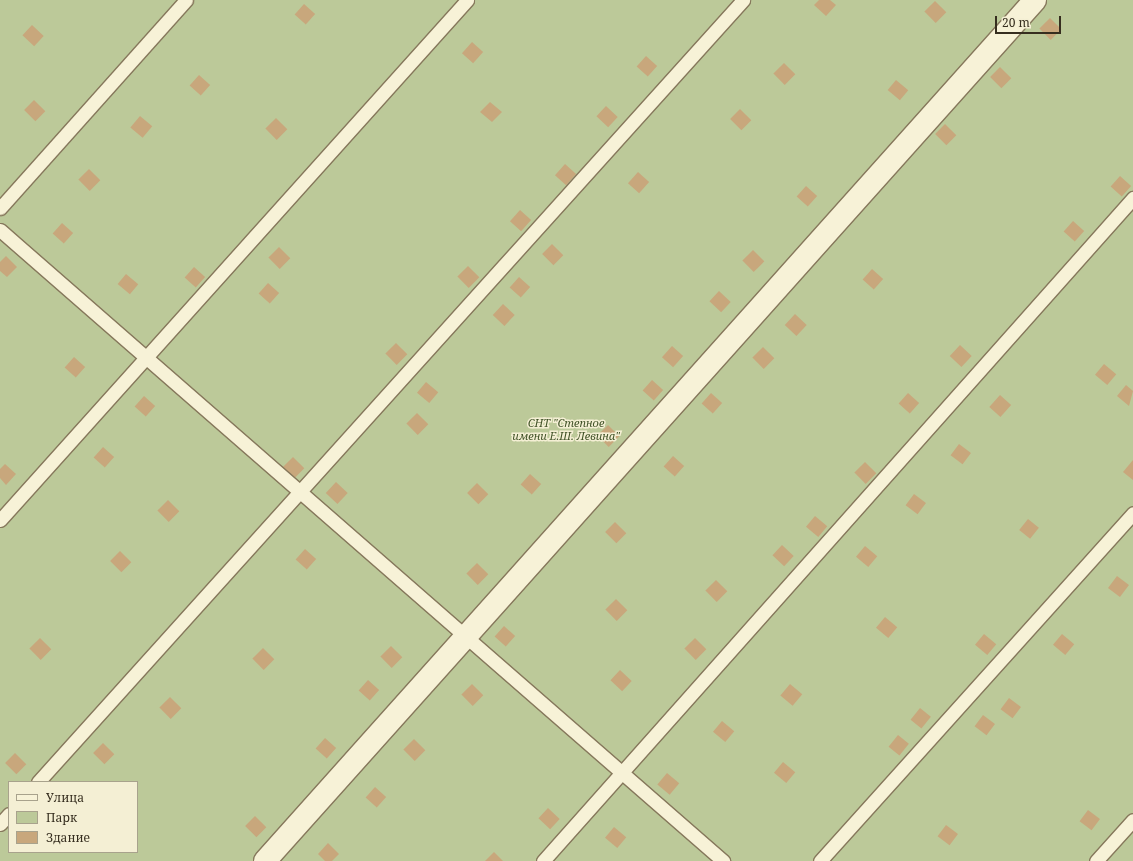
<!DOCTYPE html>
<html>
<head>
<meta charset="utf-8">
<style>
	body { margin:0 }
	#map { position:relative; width:1133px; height:861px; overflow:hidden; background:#ece6c4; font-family:"Noto Serif",serif }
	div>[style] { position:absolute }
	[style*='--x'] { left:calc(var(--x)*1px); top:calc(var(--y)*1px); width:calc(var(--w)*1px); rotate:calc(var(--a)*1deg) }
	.green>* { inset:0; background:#bcc999 }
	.building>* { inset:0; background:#c8a77c; transform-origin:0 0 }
	.roads { filter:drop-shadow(1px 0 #86785c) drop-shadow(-1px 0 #86785c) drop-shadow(0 1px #86785c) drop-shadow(0 -1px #86785c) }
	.lane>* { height:13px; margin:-6.5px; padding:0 6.5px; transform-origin:6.5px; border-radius:6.5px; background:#f7f2d7 }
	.street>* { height:22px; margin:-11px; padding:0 11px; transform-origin:11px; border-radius:11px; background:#f7f2d7 }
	span { translate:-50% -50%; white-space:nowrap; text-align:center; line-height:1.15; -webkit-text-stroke:3px #f4efd4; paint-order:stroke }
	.park-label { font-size:11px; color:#405227; font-style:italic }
	.legend { position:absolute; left:8px; top:781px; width:130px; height:72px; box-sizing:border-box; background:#f4efd4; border:1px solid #a8a28c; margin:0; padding:5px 7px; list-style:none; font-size:12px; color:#362e1f }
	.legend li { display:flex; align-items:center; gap:8px; height:20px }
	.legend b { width:20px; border:1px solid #a8a28c }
	.scale { position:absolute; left:995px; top:16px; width:66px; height:18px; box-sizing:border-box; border:2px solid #362e1f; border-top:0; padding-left:5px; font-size:12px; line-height:14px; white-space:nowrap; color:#362e1f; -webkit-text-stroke:3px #f4efd4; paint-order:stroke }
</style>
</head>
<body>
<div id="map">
	<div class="green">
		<i style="clip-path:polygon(evenodd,0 0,1133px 0,1133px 861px,0 861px,0 0,9px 782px,137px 782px,137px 852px,9px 852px,9px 782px)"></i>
	</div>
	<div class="building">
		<i style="clip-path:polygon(819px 0,830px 0,836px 5px,826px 16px,814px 5px)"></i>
		<i style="left:935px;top:1px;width:16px;height:15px;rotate:45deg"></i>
		<i style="left:304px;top:4px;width:15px;height:14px;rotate:42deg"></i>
		<i style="left:1050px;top:18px;width:16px;height:15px;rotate:45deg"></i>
		<i style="left:32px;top:25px;width:16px;height:14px;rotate:43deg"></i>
		<i style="left:472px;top:42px;width:15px;height:15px;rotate:42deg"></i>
		<i style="left:646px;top:56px;width:15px;height:14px;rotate:42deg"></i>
		<i style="left:784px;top:63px;width:16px;height:15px;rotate:45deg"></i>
		<i style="left:1000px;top:67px;width:16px;height:14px;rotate:45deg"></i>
		<i style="left:199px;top:75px;width:15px;height:14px;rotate:42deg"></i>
		<i style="left:896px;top:80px;width:16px;height:13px;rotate:40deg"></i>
		<i style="left:34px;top:100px;width:16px;height:14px;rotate:45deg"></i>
		<i style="clip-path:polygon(490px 102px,502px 112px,492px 122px,480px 112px)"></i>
		<i style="left:606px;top:106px;width:16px;height:14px;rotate:43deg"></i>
		<i style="left:740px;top:109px;width:16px;height:14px;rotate:45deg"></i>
		<i style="left:140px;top:116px;width:16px;height:15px;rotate:40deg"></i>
		<i style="left:276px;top:118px;width:16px;height:15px;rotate:45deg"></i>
		<i style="left:945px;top:124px;width:16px;height:14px;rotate:45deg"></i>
		<i style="left:565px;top:164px;width:15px;height:15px;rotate:42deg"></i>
		<i style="left:89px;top:169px;width:16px;height:15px;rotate:45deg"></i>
		<i style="left:638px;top:172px;width:15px;height:15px;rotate:42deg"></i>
		<i style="left:1120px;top:176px;width:15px;height:14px;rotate:42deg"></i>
		<i style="left:806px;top:186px;width:15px;height:14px;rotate:42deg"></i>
		<i style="left:520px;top:210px;width:15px;height:15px;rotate:42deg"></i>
		<i style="left:1073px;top:221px;width:15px;height:14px;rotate:42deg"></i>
		<i style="left:62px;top:223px;width:15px;height:14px;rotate:42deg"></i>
		<i style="left:552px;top:244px;width:16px;height:14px;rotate:45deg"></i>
		<i style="left:279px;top:247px;width:16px;height:15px;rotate:45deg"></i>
		<i style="left:753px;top:250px;width:16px;height:15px;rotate:45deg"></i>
		<i style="clip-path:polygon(6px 256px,17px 267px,7px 277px,0 271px,0 262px)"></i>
		<i style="left:468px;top:266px;width:16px;height:15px;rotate:45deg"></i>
		<i style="left:194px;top:267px;width:15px;height:14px;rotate:42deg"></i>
		<i style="left:872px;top:269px;width:15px;height:14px;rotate:42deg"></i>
		<i style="left:126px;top:274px;width:16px;height:13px;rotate:40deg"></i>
		<i style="left:519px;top:277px;width:15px;height:14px;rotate:42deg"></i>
		<i style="left:268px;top:283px;width:15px;height:14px;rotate:42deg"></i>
		<i style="left:719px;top:291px;width:16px;height:14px;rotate:43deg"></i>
		<i style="left:503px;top:304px;width:16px;height:15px;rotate:43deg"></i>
		<i style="left:795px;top:314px;width:16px;height:15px;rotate:43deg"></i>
		<i style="left:396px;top:343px;width:16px;height:15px;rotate:45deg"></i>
		<i style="left:960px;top:345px;width:16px;height:15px;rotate:43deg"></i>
		<i style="left:672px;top:346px;width:15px;height:15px;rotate:42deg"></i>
		<i style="left:763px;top:347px;width:16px;height:15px;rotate:45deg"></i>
		<i style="left:74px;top:357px;width:15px;height:14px;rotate:42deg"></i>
		<i style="left:1104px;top:364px;width:16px;height:14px;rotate:40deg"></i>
		<i style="left:652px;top:380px;width:15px;height:14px;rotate:42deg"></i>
		<i style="left:426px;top:382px;width:16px;height:14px;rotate:40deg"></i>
		<i style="clip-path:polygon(1126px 385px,1133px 391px,1129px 406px,1117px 396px)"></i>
		<i style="left:711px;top:393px;width:15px;height:14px;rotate:42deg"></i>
		<i style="left:908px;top:393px;width:15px;height:14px;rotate:42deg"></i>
		<i style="left:1000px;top:395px;width:15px;height:16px;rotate:42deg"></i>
		<i style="left:144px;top:396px;width:15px;height:14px;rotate:42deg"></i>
		<i style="left:417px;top:413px;width:16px;height:15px;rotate:45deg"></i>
		<i style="left:608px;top:425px;width:16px;height:15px;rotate:45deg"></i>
		<i style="left:959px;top:444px;width:15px;height:14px;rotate:37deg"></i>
		<i style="left:103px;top:447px;width:15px;height:14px;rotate:42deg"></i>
		<i style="left:673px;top:456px;width:15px;height:14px;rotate:42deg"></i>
		<i style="left:293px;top:457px;width:16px;height:15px;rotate:45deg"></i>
		<i style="clip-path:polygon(1133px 460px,1133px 480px,1123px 472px)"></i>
		<i style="left:865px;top:462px;width:16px;height:15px;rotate:45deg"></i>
		<i style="clip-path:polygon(5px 464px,16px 474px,6px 485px,0 478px,0 469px)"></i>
		<i style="left:530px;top:474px;width:15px;height:14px;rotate:42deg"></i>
		<i style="left:336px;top:482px;width:16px;height:15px;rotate:43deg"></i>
		<i style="left:477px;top:483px;width:16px;height:14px;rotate:45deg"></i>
		<i style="left:914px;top:494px;width:15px;height:14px;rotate:37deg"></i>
		<i style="left:168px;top:500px;width:16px;height:15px;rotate:45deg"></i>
		<i style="left:815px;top:516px;width:16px;height:14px;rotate:40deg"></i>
		<i style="left:1028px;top:519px;width:14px;height:14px;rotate:39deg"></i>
		<i style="left:615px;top:522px;width:16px;height:14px;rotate:45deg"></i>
		<i style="left:782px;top:545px;width:16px;height:14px;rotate:43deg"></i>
		<i style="left:865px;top:546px;width:16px;height:14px;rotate:40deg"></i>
		<i style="left:305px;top:549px;width:15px;height:14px;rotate:42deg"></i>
		<i style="left:120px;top:551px;width:16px;height:14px;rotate:45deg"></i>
		<i style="left:477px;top:563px;width:16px;height:15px;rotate:45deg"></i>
		<i style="left:1117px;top:576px;width:15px;height:15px;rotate:37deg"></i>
		<i style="left:716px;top:580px;width:16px;height:15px;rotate:45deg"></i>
		<i style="left:616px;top:599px;width:16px;height:15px;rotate:45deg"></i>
		<i style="left:885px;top:617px;width:16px;height:14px;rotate:40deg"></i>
		<i style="left:504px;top:626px;width:15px;height:14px;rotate:42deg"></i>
		<i style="left:984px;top:634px;width:16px;height:14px;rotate:40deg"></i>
		<i style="left:1062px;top:634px;width:16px;height:14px;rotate:40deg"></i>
		<i style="left:40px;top:638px;width:16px;height:15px;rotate:45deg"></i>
		<i style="left:695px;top:638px;width:16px;height:15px;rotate:45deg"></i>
		<i style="left:391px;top:646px;width:16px;height:15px;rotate:45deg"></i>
		<i style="left:263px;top:648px;width:16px;height:15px;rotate:45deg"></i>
		<i style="left:620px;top:670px;width:16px;height:14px;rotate:43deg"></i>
		<i style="left:368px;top:680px;width:15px;height:14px;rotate:42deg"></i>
		<i style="left:472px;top:684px;width:16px;height:15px;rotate:45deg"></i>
		<i style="left:790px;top:684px;width:16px;height:15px;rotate:40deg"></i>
		<i style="left:170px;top:697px;width:16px;height:15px;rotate:45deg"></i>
		<i style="left:1009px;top:698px;width:15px;height:14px;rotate:37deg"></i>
		<i style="left:920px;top:708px;width:14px;height:15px;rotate:39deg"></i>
		<i style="left:983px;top:715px;width:15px;height:14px;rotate:37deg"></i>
		<i style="left:722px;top:721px;width:16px;height:14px;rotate:40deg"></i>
		<i style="left:898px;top:735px;width:14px;height:15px;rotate:39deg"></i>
		<i style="left:325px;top:738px;width:15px;height:14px;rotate:42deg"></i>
		<i style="left:414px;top:739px;width:16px;height:15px;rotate:45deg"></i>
		<i style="left:103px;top:743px;width:16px;height:14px;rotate:45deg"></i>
		<i style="left:15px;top:753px;width:16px;height:14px;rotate:45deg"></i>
		<i style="left:783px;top:762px;width:16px;height:14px;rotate:40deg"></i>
		<i style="left:667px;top:773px;width:16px;height:15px;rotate:40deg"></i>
		<i style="left:375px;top:787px;width:15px;height:14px;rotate:42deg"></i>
		<i style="left:548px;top:808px;width:16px;height:14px;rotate:43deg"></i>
		<i style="left:1088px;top:810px;width:15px;height:14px;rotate:37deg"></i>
		<i style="left:255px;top:816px;width:16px;height:14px;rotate:45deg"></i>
		<i style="left:946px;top:825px;width:15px;height:14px;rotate:37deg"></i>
		<i style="left:614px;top:827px;width:16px;height:14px;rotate:40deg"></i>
		<i style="clip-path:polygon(328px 843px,339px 854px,332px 861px,325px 861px,318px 854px)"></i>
		<i style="clip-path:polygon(494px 852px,503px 861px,485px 861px)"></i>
	</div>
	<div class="roads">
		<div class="lane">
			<i style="--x:0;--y:208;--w:279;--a:-48.2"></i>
			<i style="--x:0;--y:230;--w:960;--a:41.11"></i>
			<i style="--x:0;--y:520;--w:699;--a:-48.07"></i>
			<i style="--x:38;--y:782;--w:1053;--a:-47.96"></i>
			<i style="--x:0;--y:824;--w:13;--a:-48"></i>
			<i style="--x:543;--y:861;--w:888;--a:-48.33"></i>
			<i style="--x:820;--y:861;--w:468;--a:-48"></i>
			<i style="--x:1096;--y:861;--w:55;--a:-47.9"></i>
		</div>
		<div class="street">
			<i style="--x:265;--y:861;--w:1155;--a:-48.19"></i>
		</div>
	</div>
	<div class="park-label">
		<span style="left:566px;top:430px">СНТ "Степное<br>имени Е.Ш. Левина"</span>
	</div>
	<ul class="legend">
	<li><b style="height:5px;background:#f7f2d7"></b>Улица</li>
	<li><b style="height:11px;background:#bcc999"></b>Парк</li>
	<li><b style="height:11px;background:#c8a77c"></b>Здание</li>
	</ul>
	<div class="scale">20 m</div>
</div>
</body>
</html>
